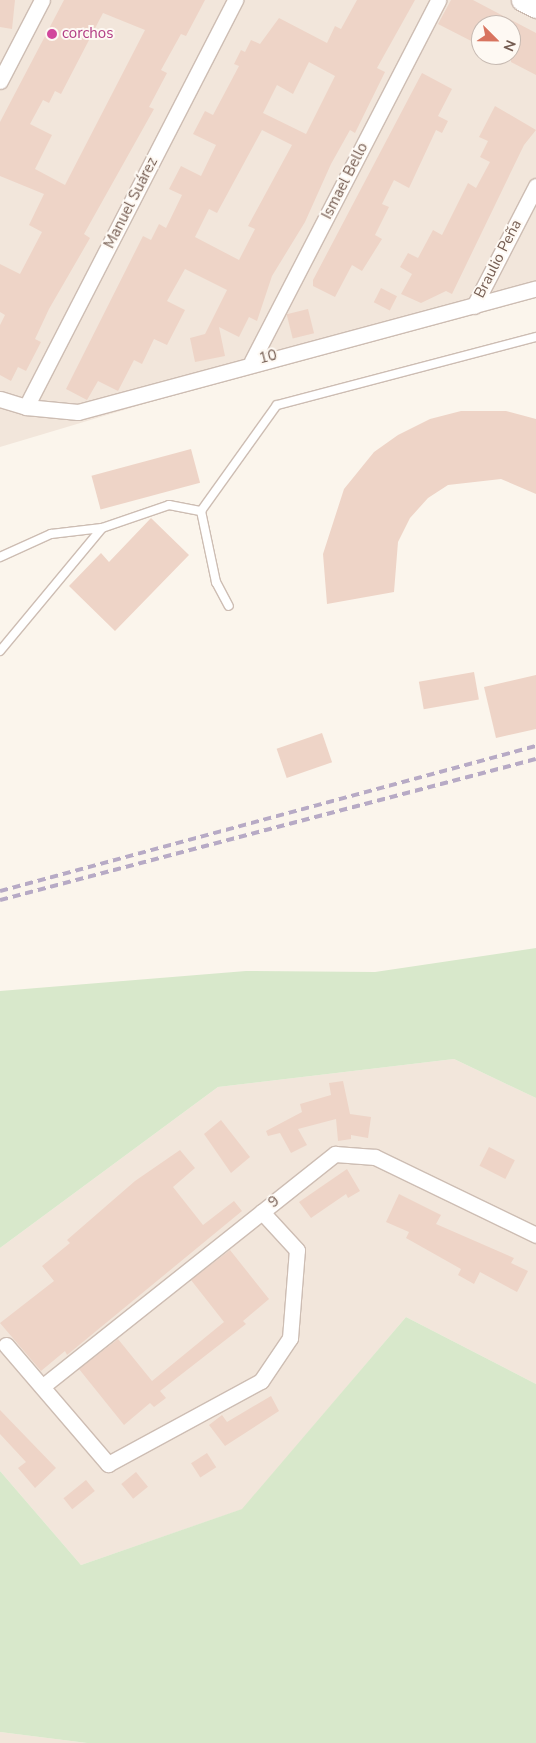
<!DOCTYPE html>
<html>
<head>
<meta charset="utf-8">
<style>
	body { margin:0 }
	#map { position:relative; width:536px; height:1743px; overflow:hidden; background:#fbf5ec; font-family:"Nunito Sans",sans-serif }
	div>[style] { position:absolute }
	[style*='--x'] { left:calc(var(--x)*1px); top:calc(var(--y)*1px); width:calc(var(--w)*1px); rotate:calc(var(--a)*1deg) }
	.residential>* { inset:0; background:#f2e6db }
	.green>* { inset:0; background:#d8e8cb }
	.building>* { inset:0; background:#eed4c7; transform-origin:0 0 }
	.roads { filter:drop-shadow(1px 0 #cdbdb3) drop-shadow(-1px 0 #cdbdb3) drop-shadow(0 1px #cdbdb3) drop-shadow(0 -1px #cdbdb3) }
	.lane>* { height:8px; margin:-4px; padding:0 4px; transform-origin:4px; border-radius:4px; background:#fff }
	.street>* { height:15px; margin:-7.5px; padding:0 7.5px; transform-origin:7.5px; border-radius:7.5px; background:#fff }
	.secondary>* { height:21px; margin:-10.5px; padding:0 10.5px; transform-origin:10.5px; border-radius:10.5px; background:#fff }
	.rail>* { height:4px; margin-top:-2px; transform-origin:0; background:repeating-linear-gradient(90deg,#b7aac5 0 8px,transparent 0 13px) }
	.dots>* { width:14px; height:14px; translate:-50% -50%; box-sizing:border-box; border:2px solid #fef9f3; border-radius:50% }
	span { translate:-50% -50%; white-space:nowrap; text-align:center; line-height:1.15; -webkit-text-stroke:4px #fef9f3; paint-order:stroke }
	.hotel-label { font-size:15px; color:#b23c85 }
	.left { translate:0 -50%; text-align:left }
	.street-label { font-size:15px; color:#745c51 }
	.north { position:absolute; left:471px; top:15px; width:50px; height:50px; box-sizing:border-box; background:#fef9f3; border:1px solid #c7bab2; border-radius:50%; rotate:113deg; font-size:14px; font-weight:700; line-height:20px; text-align:center; color:#745c51 }
	.north::after { content:''; display:block; margin:auto; width:18px; height:22px; background:#d8745f; clip-path:polygon(50% 0,100% 100%,50% 72%,0 100%) }
</style>
</head>
<body>
<div id="map">
	<div class="residential">
		<i style="clip-path:polygon(evenodd,0 0,536px 0,536px 287px,0 447px,0 0,481px 25px,511px 25px,511px 55px,481px 55px,481px 25px)"></i>
		<i style="clip-path:polygon(454px 1059px,536px 1098px,536px 1384px,406px 1317px,243px 1509px,81px 1565px,0 1471px,0 1248px,218px 1087px)"></i>
		<i style="clip-path:polygon(0 1732px,87px 1743px,0 1743px)"></i>
	</div>
	<div class="green">
		<i style="clip-path:polygon(536px 948px,536px 1098px,454px 1059px,218px 1087px,0 1248px,0 991px,246px 971px,375px 972px)"></i>
		<i style="clip-path:polygon(406px 1317px,536px 1384px,536px 1743px,87px 1743px,0 1732px,0 1471px,81px 1565px,242px 1509px)"></i>
	</div>
	<div class="building">
		<i style="clip-path:polygon(0 0,15px 0,12px 29px,0 27px)"></i>
		<i style="clip-path:polygon(evenodd,64px 0,205px 0,186px 36px,181px 34px,161px 70px,167px 73px,149px 107px,154px 109px,84px 234px,90px 238px,49px 309px,35px 339px,41px 342px,26px 371px,18px 367px,11px 381px,0 375px,0 325px,5px 315px,0 312px,0 264px,20px 274px,42px 232px,29px 225px,44px 194px,0 176px,0 122px,64px 0,103px 13px,145px 30px,65px 185px,35px 169px,52px 135px,30px 124px,43px 100px,49px 103px,55px 91px,61px 94px,103px 13px)"></i>
		<i style="clip-path:polygon(evenodd,357px 0,415px 0,377px 68px,385px 72px,355px 133px,350px 130px,331px 164px,305px 222px,272px 276px,257px 321px,249px 317px,239px 337px,219px 327px,225px 356px,195px 362px,190px 338px,205px 334px,227px 290px,185px 269px,167px 301px,185px 310px,167px 345px,154px 339px,142px 364px,134px 360px,118px 391px,98px 381px,87px 400px,66px 389px,143px 236px,151px 240px,159px 224px,166px 228px,182px 195px,169px 189px,181px 166px,201px 176px,216px 145px,193px 134px,205px 111px,213px 115px,239px 66px,234px 64px,241px 50px,245px 52px,251px 40px,260px 44px,279px 18px,327px 43px,335px 26px,341px 29px,357px 0,309px 62px,335px 76px,306px 134px,263px 113px,277px 85px,293px 94px,309px 62px,357px 0,262px 130px,292px 145px,248px 226px,255px 229px,239px 260px,195px 237px,209px 209px,217px 213px,262px 130px)"></i>
		<i style="clip-path:polygon(451px 0,473px 0,536px 33px,536px 75px,511px 62px,511px 25px,481px 25px,481px 46px,438px 24px)"></i>
		<i style="clip-path:polygon(422px 73px,452px 89px,438px 116px,448px 121px,442px 133px,436px 130px,409px 188px,394px 180px,382px 204px,389px 207px,375px 235px,382px 239px,362px 271px,352px 265px,335px 297px,313px 286px,313px 280px)"></i>
		<i style="clip-path:polygon(495px 106px,536px 130px,524px 145px,452px 294px,446px 291px,421px 303px,401px 294px,412px 274px,400px 267px,408px 253px,418px 258px,433px 230px,442px 235px,468px 183px,476px 188px,490px 162px,480px 157px,488px 141px,479px 137px)"></i>
		<i style="left:381px;top:288px;width:18px;height:16px;rotate:27deg"></i>
		<i style="left:308px;top:309px;width:25px;height:22px;rotate:76deg"></i>
		<i style="clip-path:polygon(461px 411px,506px 411px,536px 419px,536px 494px,501px 479px,448px 485px,428px 498px,410px 518px,398px 542px,394px 592px,327px 604px,323px 554px,344px 489px,374px 452px,398px 435px,430px 419px)"></i>
		<i style="left:191px;top:449px;width:35px;height:103px;rotate:75deg"></i>
		<i style="clip-path:polygon(151px 518px,189px 555px,115px 631px,69px 586px,101px 553px,109px 562px)"></i>
		<i style="left:474px;top:672px;width:28px;height:56px;rotate:80deg"></i>
		<i style="clip-path:polygon(536px 675px,536px 729px,496px 738px,484px 687px)"></i>
		<i style="left:322px;top:733px;width:31px;height:48px;rotate:71deg"></i>
		<i style="clip-path:polygon(343px 1081px,350px 1114px,371px 1117px,368px 1138px,351px 1135px,351px 1139px,338px 1141px,336px 1119px,298px 1129px,307px 1145px,291px 1153px,280px 1133px,268px 1136px,266px 1131px,302px 1112px,300px 1104px,331px 1095px,329px 1083px)"></i>
		<i style="clip-path:polygon(221px 1120px,250px 1157px,231px 1173px,204px 1134px)"></i>
		<i style="left:489px;top:1147px;width:29px;height:21px;rotate:27deg"></i>
		<i style="clip-path:polygon(180px 1150px,195px 1168px,173px 1187px,203px 1225px,234px 1201px,242px 1211px,67px 1355px,65px 1351px,41px 1371px,0 1323px,54px 1281px,42px 1266px,70px 1243px,67px 1240px,135px 1181px)"></i>
		<i style="clip-path:polygon(347px 1169px,360px 1191px,348px 1198px,346px 1194px,311px 1218px,299px 1202px)"></i>
		<i style="clip-path:polygon(399px 1194px,441px 1215px,436px 1224px,514px 1258px,511px 1263px,528px 1271px,517px 1292px,480px 1272px,474px 1284px,458px 1275px,461px 1269px,406px 1238px,409px 1232px,386px 1222px)"></i>
		<i style="clip-path:polygon(230px 1250px,269px 1299px,243px 1321px,246px 1324px,160px 1391px,166px 1398px,154px 1407px,150px 1403px,124px 1425px,79px 1369px,118px 1339px,152px 1381px,224px 1322px,191px 1280px)"></i>
		<i style="clip-path:polygon(271px 1396px,279px 1411px,225px 1446px,209px 1425px,222px 1415px,227px 1422px)"></i>
		<i style="clip-path:polygon(0 1410px,56px 1468px,35px 1488px,18px 1468px,26px 1462px,0 1434px)"></i>
		<i style="left:207px;top:1453px;width:17px;height:19px;rotate:57deg"></i>
		<i style="left:136px;top:1472px;width:19px;height:19px;rotate:51deg"></i>
		<i style="left:86px;top:1480px;width:14px;height:29px;rotate:51deg"></i>
	</div>
	<div class="roads">
		<div class="lane">
			<i style="--x:201;--y:511;--w:73;--a:78.1"></i>
			<i style="--x:216;--y:582;--w:27;--a:62"></i>
			<i style="--x:0;--y:557;--w:56;--a:-24.3"></i>
			<i style="--x:51;--y:534;--w:51;--a:-6.7"></i>
			<i style="--x:0;--y:651;--w:160;--a:-50.3"></i>
			<i style="--x:102;--y:528;--w:71;--a:-18.9"></i>
			<i style="--x:169;--y:505;--w:33;--a:11"></i>
			<i style="--x:201;--y:511;--w:130;--a:-54.4"></i>
			<i style="--x:277;--y:405;--w:268;--a:-14.7"></i>
		</div>
		<div class="street">
			<i style="--x:0;--y:81;--w:91;--a:-62.6"></i>
			<i style="--x:474;--y:306;--w:135;--a:-62.7"></i>
			<i style="--x:252;--y:361;--w:406;--a:-62.7"></i>
			<i style="--x:0;--y:399;--w:27;--a:17"></i>
			<i style="--x:26;--y:407;--w:52;--a:5.5"></i>
			<i style="--x:78;--y:412;--w:474;--a:-15.1"></i>
			<i style="--x:26;--y:407;--w:458;--a:-62.8"></i>
			<i style="--x:6;--y:1345;--w:157;--a:49.4"></i>
			<i style="--x:108;--y:1464;--w:174;--a:-28.5"></i>
			<i style="--x:261;--y:1381;--w:52;--a:-56"></i>
			<i style="--x:290;--y:1338;--w:88;--a:-85.5"></i>
			<i style="--x:297;--y:1250;--w:52;--a:-132.6"></i>
			<i style="--x:43;--y:1386;--w:373;--a:-38.5"></i>
			<i style="--x:335;--y:1154;--w:40;--a:4.3"></i>
			<i style="--x:375;--y:1157;--w:179;--a:25.8"></i>
		</div>
		<div class="secondary">
			<i style="--x:522;--y:0;--w:16;--a:27"></i>
		</div>
	</div>
	<div class="rail">
		<i style="--x:0;--y:891;--w:555;--a:-15.14"></i>
		<i style="--x:0;--y:900;--w:554;--a:-14.74"></i>
	</div>
	<div class="dots">
		<i style="left:52px;top:34px;background:#d1479c"></i>
	</div>
	<div class="hotel-label">
		<span class="left" style="left:62px;top:34px">corchos</span>
	</div>
	<div class="street-label">
		<span style="left:345px;top:181px;rotate:-63deg">Ismael Bello</span>
		<span style="left:131px;top:203px;rotate:-63deg">Manuel Suárez</span>
		<span style="left:498px;top:259px;rotate:-63deg">Braulio Peña</span>
		<span style="left:268px;top:357px;rotate:-14deg">10</span>
		<span style="left:274px;top:1202px;rotate:-38deg">9</span>
	</div>
	<div class="north">N</div>
</div>
</body>
</html>
